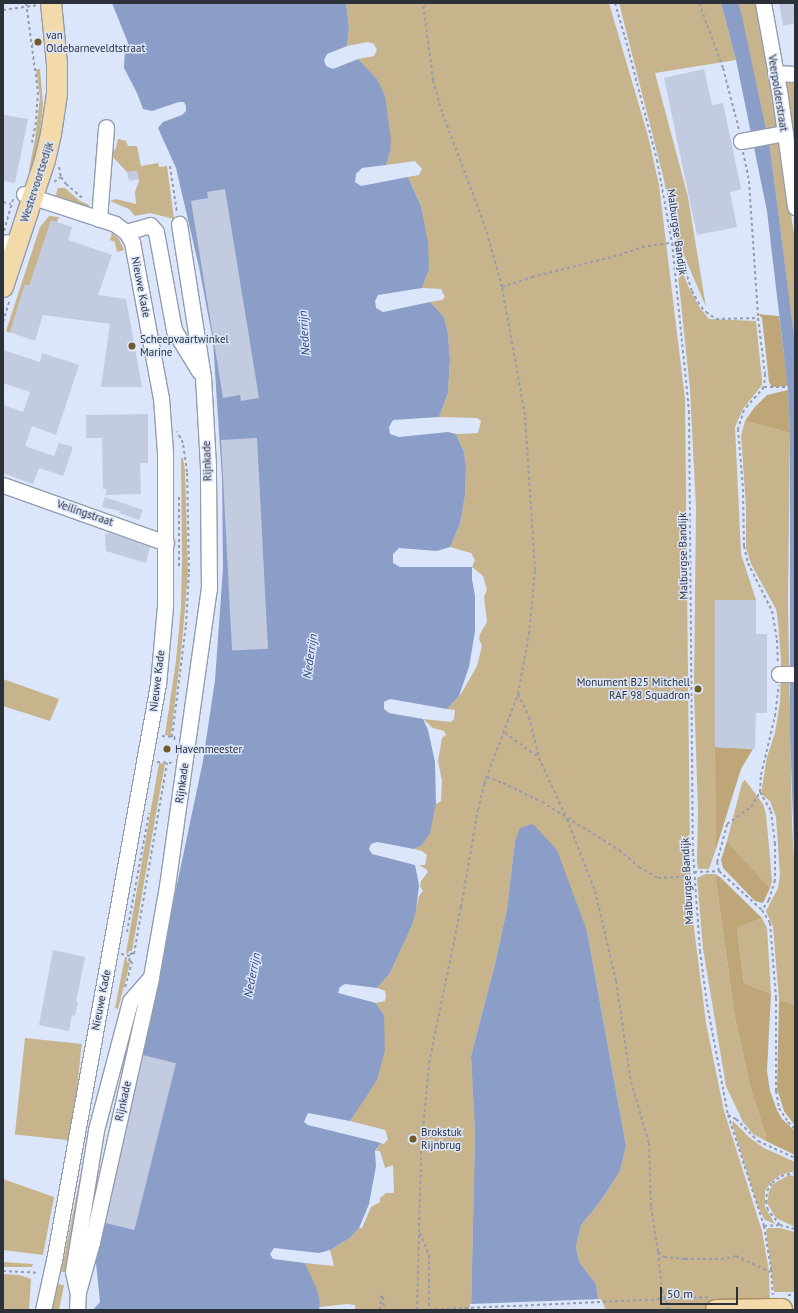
<!DOCTYPE html>
<html>
<head>
<meta charset="utf-8">
<style>
	body { margin:0 }
	#map { position:relative; width:798px; height:1313px; overflow:hidden; background:#dce6fb; font-family:"PT Sans",sans-serif }
	div>[style] { position:absolute }
	[style*='--x'] { left:calc(var(--x)*1px); top:calc(var(--y)*1px); width:calc(var(--w)*1px); rotate:calc(var(--a)*1deg) }
	.green>* { inset:0; background:#c7b38c; transform-origin:0 0 }
	.forest>* { inset:0; background:#bea679 }
	.water>* { inset:0; background:#8b9ec8 }
	.pier>* { inset:0; background:#dce6fb }
	.building>* { inset:0; background:#c2cbe0; transform-origin:0 0 }
	.path>* { height:2px; margin-top:-1px; transform-origin:0; background:repeating-linear-gradient(90deg,#959cac 0 3px,transparent 0 6px) }
	.roads { filter:drop-shadow(1px 0 #939caf) drop-shadow(-1px 0 #939caf) drop-shadow(0 1px #939caf) drop-shadow(0 -1px #939caf) }
	.minor>* { height:15px; margin:-7.5px; padding:0 7.5px; transform-origin:7.5px; border-radius:7.5px; background:#fff }
	.major>* { height:20px; margin:-10px; padding:0 10px; transform-origin:10px; border-radius:10px; background:#f2daab }
	.path-bridge>* { height:2px; margin-top:-1px; transform-origin:0; background:repeating-linear-gradient(90deg,#959cac 0 3px,transparent 0 6px) }
	.bridges { filter:drop-shadow(1px 0 #a88e5e) drop-shadow(-1px 0 #a88e5e) drop-shadow(0 1px #a88e5e) drop-shadow(0 -1px #a88e5e) }
	.major-bridge>* { height:20px; margin:-10px; padding:0 10px; transform-origin:10px; border-radius:10px; background:#f2daab }
	.dots>* { width:11px; height:11px; translate:-50% -50%; box-sizing:border-box; border:2px solid #dce6fb; border-radius:50% }
	span { translate:-50% -50%; white-space:nowrap; text-align:center; line-height:1.15; -webkit-text-stroke:3px #dce6fb; paint-order:stroke }
	.poi-label { font-size:11px; color:#2c3038 }
	.left { translate:0 -50%; text-align:left }
	.right { translate:-100% -50%; text-align:right }
	.street-label { font-size:11px; color:#2c3038 }
	.water-label { font-size:12px; color:#293f75; font-style:italic }
	.frame { position:absolute; inset:0; border:4px solid #2c3038; pointer-events:none }
	.scale { position:absolute; left:660px; top:1287px; width:78px; height:18px; box-sizing:border-box; border:2px solid #2c3038; border-top:0; padding-left:5px; font-size:12px; line-height:14px; white-space:nowrap; color:#2c3038; -webkit-text-stroke:3px #dce6fb; paint-order:stroke }
</style>
</head>
<body>
<div id="map">
	<div class="green">
		<i style="clip-path:polygon(346px 3px,609px 3px,648px 136px,659px 185px,685px 399px,690px 857px,693px 920px,706px 1023px,724px 1111px,762px 1231px,769px 1271px,770px 1310px,604px 1310px,598px 1298px,596px 1284px,579px 1262px,576px 1246px,581px 1225px,600px 1202px,620px 1171px,626px 1146px,587px 931px,515px 841px,507px 909px,495px 964px,471px 1056px,475px 1134px,471px 1310px,355px 1310px,355px 1305px,347px 1304px,319px 1307px,320px 1302px,305px 1263px,334px 1266px,330px 1250px,350px 1238px,359px 1228px,362px 1228px,371px 1207px,380px 1202px,380px 1198px,386px 1193px,394px 1193px,393px 1165px,385px 1168px,380px 1151px,376px 1151px,381px 1143px,384px 1144px,388px 1139px,385px 1130px,350px 1121px,361px 1103px,384px 1015px,376px 1003px,385px 1001px,386px 996px,385px 991px,377px 988px,390px 973px,413px 923px,419px 896px,423px 891px,420px 886px,421px 881px,428px 872px,426px 869px,419px 865px,425px 865px,427px 855px,422px 851px,414px 849px,422px 845px,436px 804px,441px 801px,442px 781px,438px 761px,442px 738px,446px 735px,444px 731px,433px 728px,423px 719px,451px 722px,454px 719px,455px 710px,447px 709px,461px 694px,477px 666px,482px 646px,479px 639px,480px 634px,487px 622px,484px 597px,487px 590px,483px 576px,472px 567px,475px 560px,471px 553px,450px 547px,460px 524px,465px 496px,466px 467px,464px 452px,456px 434px,478px 433px,481px 421px,477px 418px,439px 417px,448px 393px,450px 360px,448px 334px,444px 317px,430px 302px,442px 300px,445px 297px,441px 289px,422px 288px,429px 270px,421px 206px,408px 177px,419px 175px,422px 169px,415px 161px,386px 165px,390px 152px,377px 79px,358px 59px,374px 56px,377px 50px,374px 44px,368px 42px,347px 46px,349px 27px)"></i>
		<i style="clip-path:polygon(619px 3px,721px 3px,736px 60px,655px 73px,688px 197px,706px 307px,674px 232px,664px 180px)"></i>
		<i style="clip-path:polygon(738px 3px,756px 3px,770px 77px,795px 240px,795px 345px,770px 148px)"></i>
		<i style="clip-path:polygon(36px 69px,40px 69px,43px 105px,39px 142px,32px 171px,29px 170px,35px 139px,40px 97px)"></i>
		<i style="clip-path:polygon(786px 80px,795px 80px,795px 154px,784px 85px)"></i>
		<i style="clip-path:polygon(118px 139px,126px 141px,128px 146px,137px 146px,141px 166px,158px 163px,159px 167px,167px 166px,174px 219px,150px 213px,135px 216px,129px 209px,110px 201px,116px 199px,136px 204px,135px 192px,139px 181px,137px 171px,127px 172px,111px 155px,116px 148px)"></i>
		<i style="clip-path:polygon(58px 188px,65px 188px,80px 201px,89px 205px,87px 209px,55px 197px)"></i>
		<i style="clip-path:polygon(49px 216px,59px 217px,30px 286px,25px 285px,10px 333px,6px 331px,40px 227px)"></i>
		<i style="clip-path:polygon(112px 233px,119px 239px,124px 250px,117px 252px,115px 242px,110px 240px)"></i>
		<i style="clip-path:polygon(676px 256px,689px 288px,700px 308px,709px 319px,756px 321px,762px 380px,762px 385px,743px 409px,735px 427px,741px 554px,756px 600px,715px 600px,716px 849px,709px 869px,698px 869px,697px 862px,698px 810px,694px 692px,698px 691px,698px 687px,694px 685px,696px 508px,690px 389px)"></i>
		<i style="clip-path:polygon(745px 421px,790px 433px,788px 603px,792px 821px,795px 877px,795px 1005px,779px 1000px,773px 927px,766px 911px,778px 888px,780px 875px,776px 817px,770px 801px,761px 794px,767px 757px,775px 733px,780px 702px,781px 661px,778px 621px,776px 609px,751px 564px,746px 548px,746px 506px,741px 436px)"></i>
		<i style="clip-path:polygon(181px 458px,183px 458px,185px 470px,188px 573px,182px 643px,171px 736px,165px 735px,176px 661px,181px 607px,182px 561px)"></i>
		<i style="clip-path:polygon(3px 679px,59px 699px,50px 721px,3px 706px)"></i>
		<i style="clip-path:polygon(159px 763px,165px 764px,160px 791px,132px 951px,129px 951px,128px 954px,126px 953px)"></i>
		<i style="clip-path:polygon(745px 780px,763px 804px,766px 814px,772px 881px,770px 888px,727px 841px,742px 783px)"></i>
		<i style="clip-path:polygon(705px 874px,715px 874px,735px 1018px,751px 1090px,766px 1136px,766px 1141px,753px 1134px,743px 1122px,726px 1086px,703px 949px,697px 878px)"></i>
		<i style="clip-path:polygon(762px 918px,767px 928px,771px 994px,744px 983px,737px 928px)"></i>
		<i style="clip-path:polygon(125px 957px,127px 957px,127px 962px,130px 963px,118px 1009px,115px 1008px)"></i>
		<i style="left:25px;top:1038px;width:57px;height:97px;rotate:6deg"></i>
		<i style="clip-path:polygon(733px 1121px,750px 1138px,764px 1148px,795px 1162px,795px 1171px,780px 1175px,771px 1182px,765px 1191px,765px 1207px,775px 1224px,765px 1220px,758px 1207px,732px 1124px)"></i>
		<i style="clip-path:polygon(83px 1163px,82px 1188px,66px 1272px,61px 1272px)"></i>
		<i style="clip-path:polygon(789px 1175px,795px 1176px,795px 1227px,776px 1218px,767px 1203px,769px 1191px,773px 1184px)"></i>
		<i style="clip-path:polygon(3px 1179px,54px 1197px,43px 1255px,3px 1250px)"></i>
		<i style="clip-path:polygon(768px 1228px,780px 1228px,795px 1232px,795px 1292px,774px 1292px,766px 1231px)"></i>
		<i style="clip-path:polygon(3px 1262px,33px 1264px,32px 1267px,3px 1267px)"></i>
		<i style="clip-path:polygon(3px 1274px,19px 1275px,31px 1279px,29px 1310px,3px 1309px)"></i>
		<i style="clip-path:polygon(56px 1284px,64px 1285px,59px 1310px,50px 1310px)"></i>
	</div>
	<div class="forest">
		<i style="clip-path:polygon(758px 314px,779px 316px,788px 386px,772px 387px,769px 382px,762px 318px)"></i>
		<i style="clip-path:polygon(788px 390px,790px 433px,745px 421px,754px 408px,767px 395px)"></i>
		<i style="clip-path:polygon(715px 747px,753px 749px,741px 769px,716px 849px)"></i>
		<i style="clip-path:polygon(727px 841px,770px 888px,763px 903px,755px 901px,723px 868px,721px 860px)"></i>
		<i style="clip-path:polygon(715px 874px,720px 877px,762px 918px,737px 928px,744px 983px,771px 994px,767px 1071px,770px 1091px,777px 1110px,782px 1119px,795px 1131px,795px 1155px,766px 1141px,766px 1136px,751px 1090px,735px 1018px)"></i>
		<i style="clip-path:polygon(779px 1000px,795px 1005px,795px 1126px,784px 1111px,777px 1089px)"></i>
	</div>
	<div class="water">
		<i style="clip-path:polygon(112px 3px,346px 3px,349px 27px,347px 46px,327px 54px,324px 60px,326px 66px,333px 69px,358px 59px,377px 79px,385px 96px,391px 140px,390px 152px,386px 165px,362px 168px,356px 174px,355px 182px,361px 186px,408px 177px,421px 206px,428px 242px,429px 270px,422px 288px,378px 295px,375px 301px,376px 308px,383px 312px,430px 302px,444px 317px,448px 334px,450px 360px,448px 393px,439px 417px,393px 420px,389px 427px,390px 434px,399px 437px,448px 432px,456px 434px,464px 452px,466px 467px,465px 496px,460px 524px,450px 547px,437px 551px,399px 548px,393px 554px,393px 563px,400px 567px,472px 567px,472px 579px,475px 596px,475px 631px,469px 667px,459px 696px,447px 709px,390px 699px,384px 702px,384px 709px,389px 713px,423px 719px,428px 730px,435px 762px,436px 804px,430px 833px,422px 845px,414px 849px,377px 842px,371px 844px,369px 849px,372px 854px,415px 865px,419px 885px,416px 911px,413px 923px,390px 973px,377px 988px,345px 984px,340px 987px,338px 993px,376px 1003px,384px 1015px,385px 1050px,377px 1080px,350px 1121px,308px 1113px,304px 1122px,308px 1125px,381px 1143px,375px 1151px,376px 1166px,369px 1204px,359px 1228px,350px 1238px,330px 1250px,319px 1253px,274px 1248px,270px 1254px,273px 1259px,305px 1263px,317px 1290px,320px 1302px,319px 1310px,93px 1310px,100px 1302px,95px 1253px,136px 1079px,203px 761px,215px 680px,223px 568px,222px 478px,213px 341px,199px 267px,176px 168px,158px 128px,163px 122px,182px 115px,186px 111px,186px 106px,184px 102px,179px 102px,152px 111px,143px 109px,137px 93px,124px 68px,125px 49px,128px 43px)"></i>
		<i style="clip-path:polygon(721px 3px,738px 3px,741px 12px,770px 148px,794px 335px,795px 877px,790px 733px,790px 433px,788px 390px,767px 211px,736px 60px)"></i>
		<i style="clip-path:polygon(533px 824px,557px 850px,587px 931px,626px 1146px,620px 1171px,600px 1202px,581px 1225px,576px 1246px,579px 1262px,596px 1284px,598px 1298px,604px 1310px,471px 1310px,475px 1134px,471px 1056px,495px 964px,507px 909px,515px 841px,520px 828px)"></i>
	</div>
	<div class="pier">
		<i style="clip-path:polygon(601px 1299px,606px 1310px,469px 1310px,470px 1304px)"></i>
	</div>
	<div class="building">
		<i style="clip-path:polygon(779px 3px,795px 3px,795px 23px,783px 26px)"></i>
		<i style="clip-path:polygon(704px 69px,712px 105px,723px 103px,741px 189px,730px 192px,737px 227px,697px 235px,664px 78px)"></i>
		<i style="clip-path:polygon(4px 115px,28px 119px,15px 183px,3px 181px)"></i>
		<i style="clip-path:polygon(137px 171px,139px 179px,129px 181px,127px 172px)"></i>
		<i style="clip-path:polygon(225px 189px,259px 398px,241px 401px,240px 395px,223px 398px,191px 201px,208px 198px,207px 192px)"></i>
		<i style="clip-path:polygon(51px 220px,72px 227px,68px 240px,112px 255px,98px 295px,126px 299px,142px 387px,101px 387px,110px 324px,43px 315px,35px 341px,10px 332px,25px 284px,29px 286px)"></i>
		<i style="clip-path:polygon(3px 350px,40px 362px,42px 353px,79px 365px,56px 435px,32px 426px,25px 446px,54px 456px,59px 443px,73px 447px,63px 476px,39px 468px,33px 484px,3px 473px,3px 405px,23px 412px,30px 392px,3px 383px)"></i>
		<i style="clip-path:polygon(148px 414px,148px 463px,140px 463px,141px 494px,105px 495px,107px 489px,103px 489px,102px 438px,86px 438px,86px 415px)"></i>
		<i style="left:257px;top:438px;width:211px;height:36px;rotate:87deg"></i>
		<i style="clip-path:polygon(105px 497px,143px 510px,139px 520px,119px 513px,120px 511px,102px 507px)"></i>
		<i style="clip-path:polygon(110px 533px,150px 547px,146px 563px,106px 551px,105px 534px)"></i>
		<i style="clip-path:polygon(715px 600px,756px 600px,756px 634px,767px 634px,767px 713px,756px 713px,755px 749px,715px 747px)"></i>
		<i style="clip-path:polygon(53px 950px,85px 957px,76px 1002px,78px 1002px,75px 1016px,72px 1015px,69px 1031px,39px 1025px)"></i>
		<i style="left:143px;top:1055px;width:34px;height:172px;rotate:14deg"></i>
	</div>
	<div class="path">
		<i style="--x:26;--y:3;--w:90;--a:82.3"></i>
		<i style="--x:38;--y:92;--w:30;--a:94"></i>
		<i style="--x:36;--y:122;--w:21;--a:101"></i>
		<i style="--x:615;--y:3;--w:35;--a:74"></i>
		<i style="--x:625;--y:37;--w:127;--a:75.4"></i>
		<i style="--x:657;--y:160;--w:84;--a:79.8"></i>
		<i style="--x:672;--y:243;--w:169;--a:84.2"></i>
		<i style="--x:689;--y:411;--w:442;--a:89.5"></i>
		<i style="--x:693;--y:853;--w:98;--a:85.9"></i>
		<i style="--x:700;--y:951;--w:53;--a:82.5"></i>
		<i style="--x:707;--y:1004;--w:113;--a:79.3"></i>
		<i style="--x:728;--y:1115;--w:117;--a:72"></i>
		<i style="--x:764;--y:1226;--w:44;--a:80.8"></i>
		<i style="--x:771;--y:1269;--w:26;--a:86"></i>
		<i style="--x:699;--y:3;--w:69;--a:69.7"></i>
		<i style="--x:723;--y:68;--w:64;--a:75.5"></i>
		<i style="--x:3;--y:10;--w:34;--a:-8"></i>
		<i style="--x:32;--y:44;--w:6;--a:0"></i>
		<i style="--x:743;--y:152;--w:30;--a:78"></i>
		<i style="--x:749;--y:181;--w:137;--a:86.2"></i>
		<i style="--x:758;--y:318;--w:56;--a:82.9"></i>
		<i style="--x:765;--y:374;--w:13;--a:94"></i>
		<i style="--x:764;--y:387;--w:30;--a:131"></i>
		<i style="--x:744;--y:410;--w:20;--a:108"></i>
		<i style="--x:738;--y:429;--w:60;--a:85.2"></i>
		<i style="--x:743;--y:489;--w:57;--a:89"></i>
		<i style="--x:744;--y:546;--w:17;--a:77"></i>
		<i style="--x:748;--y:563;--w:54;--a:63.4"></i>
		<i style="--x:772;--y:611;--w:29;--a:80"></i>
		<i style="--x:777;--y:640;--w:23;--a:88"></i>
		<i style="--x:170;--y:166;--w:48;--a:81.5"></i>
		<i style="--x:59;--y:167;--w:10;--a:79"></i>
		<i style="--x:61;--y:177;--w:9;--a:54"></i>
		<i style="--x:66;--y:184;--w:23;--a:41"></i>
		<i style="--x:54;--y:182;--w:9;--a:-36"></i>
		<i style="--x:3;--y:202;--w:8;--a:14"></i>
		<i style="--x:4;--y:231;--w:33;--a:-74"></i>
		<i style="--x:502;--y:287;--w:32;--a:-18"></i>
		<i style="--x:532;--y:277;--w:90;--a:-14.2"></i>
		<i style="--x:619;--y:255;--w:24;--a:-19"></i>
		<i style="--x:642;--y:247;--w:30;--a:-8"></i>
		<i style="--x:672;--y:243;--w:8;--a:40"></i>
		<i style="--x:678;--y:248;--w:45;--a:72"></i>
		<i style="--x:692;--y:291;--w:18;--a:61"></i>
		<i style="--x:701;--y:307;--w:7;--a:45"></i>
		<i style="--x:706;--y:312;--w:12;--a:35"></i>
		<i style="--x:716;--y:319;--w:42;--a:-1.4"></i>
		<i style="--x:3;--y:322;--w:24;--a:-73"></i>
		<i style="--x:764;--y:387;--w:31;--a:0"></i>
		<i style="--x:179;--y:497;--w:69;--a:90"></i>
		<i style="--x:518;--y:694;--w:25;--a:64"></i>
		<i style="--x:529;--y:717;--w:42;--a:76.3"></i>
		<i style="--x:539;--y:758;--w:67;--a:65.3"></i>
		<i style="--x:567;--y:819;--w:77;--a:68.7"></i>
		<i style="--x:595;--y:891;--w:17;--a:77"></i>
		<i style="--x:599;--y:908;--w:75;--a:76.9"></i>
		<i style="--x:616;--y:981;--w:102;--a:81.6"></i>
		<i style="--x:631;--y:1082;--w:64;--a:73.6"></i>
		<i style="--x:649;--y:1143;--w:64;--a:88.2"></i>
		<i style="--x:651;--y:1207;--w:46;--a:81.2"></i>
		<i style="--x:658;--y:1252;--w:8;--a:40"></i>
		<i style="--x:664;--y:1257;--w:21;--a:5"></i>
		<i style="--x:685;--y:1259;--w:36;--a:0"></i>
		<i style="--x:721;--y:1259;--w:15;--a:-11"></i>
		<i style="--x:736;--y:1256;--w:38;--a:25"></i>
		<i style="--x:505;--y:733;--w:41;--a:36"></i>
		<i style="--x:162;--y:736;--w:13;--a:4"></i>
		<i style="--x:175;--y:737;--w:3;--a:108"></i>
		<i style="--x:172;--y:737;--w:113;--a:-82.9"></i>
		<i style="--x:186;--y:625;--w:53;--a:-86.8"></i>
		<i style="--x:189;--y:572;--w:100;--a:-91.1"></i>
		<i style="--x:187;--y:472;--w:29;--a:-98"></i>
		<i style="--x:183;--y:443;--w:13;--a:-117"></i>
		<i style="--x:157;--y:762;--w:14;--a:4"></i>
		<i style="--x:171;--y:763;--w:1;--a:-90"></i>
		<i style="--x:487;--y:777;--w:17;--a:21"></i>
		<i style="--x:503;--y:783;--w:43;--a:26"></i>
		<i style="--x:542;--y:802;--w:91;--a:31.9"></i>
		<i style="--x:619;--y:850;--w:26;--a:40"></i>
		<i style="--x:639;--y:867;--w:22;--a:30"></i>
		<i style="--x:658;--y:878;--w:36;--a:-3"></i>
		<i style="--x:760;--y:792;--w:22;--a:60"></i>
		<i style="--x:771;--y:811;--w:32;--a:83"></i>
		<i style="--x:775;--y:843;--w:37;--a:90"></i>
		<i style="--x:775;--y:880;--w:21;--a:107"></i>
		<i style="--x:769;--y:900;--w:12;--a:125"></i>
		<i style="--x:719;--y:871;--w:9;--a:-103"></i>
		<i style="--x:717;--y:862;--w:39;--a:-75"></i>
		<i style="--x:727;--y:824;--w:29;--a:-35"></i>
		<i style="--x:751;--y:807;--w:17;--a:-59"></i>
		<i style="--x:760;--y:792;--w:17;--a:-87"></i>
		<i style="--x:761;--y:775;--w:61;--a:-76.7"></i>
		<i style="--x:775;--y:716;--w:31;--a:-83"></i>
		<i style="--x:694;--y:872;--w:25;--a:-2"></i>
		<i style="--x:719;--y:871;--w:58;--a:42.2"></i>
		<i style="--x:762;--y:910;--w:15;--a:58"></i>
		<i style="--x:770;--y:923;--w:75;--a:85.4"></i>
		<i style="--x:776;--y:998;--w:93;--a:90"></i>
		<i style="--x:776;--y:1091;--w:17;--a:80"></i>
		<i style="--x:779;--y:1108;--w:17;--a:57"></i>
		<i style="--x:788;--y:1122;--w:10;--a:45"></i>
		<i style="--x:127;--y:932;--w:121;--a:-79.5"></i>
		<i style="--x:121;--y:954;--w:9;--a:13"></i>
		<i style="--x:125;--y:987;--w:26;--a:-74"></i>
		<i style="--x:132;--y:962;--w:3;--a:-162"></i>
		<i style="--x:129;--y:961;--w:8;--a:-76"></i>
		<i style="--x:131;--y:953;--w:3;--a:18"></i>
		<i style="--x:134;--y:954;--w:194;--a:-80.2"></i>
		<i style="--x:728;--y:1115;--w:9;--a:27"></i>
		<i style="--x:736;--y:1119;--w:31;--a:45"></i>
		<i style="--x:758;--y:1141;--w:41;--a:24.7"></i>
		<i style="--x:780;--y:1225;--w:19;--a:-129"></i>
		<i style="--x:768;--y:1210;--w:7;--a:-106"></i>
		<i style="--x:766;--y:1203;--w:12;--a:-85"></i>
		<i style="--x:767;--y:1191;--w:9;--a:-58"></i>
		<i style="--x:772;--y:1183;--w:11;--a:-38"></i>
		<i style="--x:781;--y:1176;--w:14;--a:-12"></i>
		<i style="--x:764;--y:1226;--w:16;--a:-4"></i>
		<i style="--x:780;--y:1225;--w:16;--a:15"></i>
		<i style="--x:420;--y:1233;--w:24;--a:68"></i>
		<i style="--x:429;--y:1255;--w:55;--a:90"></i>
		<i style="--x:658;--y:1252;--w:38;--a:84"></i>
		<i style="--x:662;--y:1290;--w:21;--a:71"></i>
		<i style="--x:3;--y:1271;--w:35;--a:3"></i>
		<i style="--x:788;--y:1295;--w:7;--a:0"></i>
		<i style="--x:380;--y:1310;--w:14;--a:-86"></i>
		<i style="--x:381;--y:1296;--w:2;--a:27"></i>
		<i style="--x:383;--y:1297;--w:13;--a:86"></i>
		<i style="--x:417;--y:1310;--w:156;--a:-88.5"></i>
		<i style="--x:421;--y:1154;--w:91;--a:-85"></i>
		<i style="--x:429;--y:1063;--w:159;--a:-78.4"></i>
		<i style="--x:461;--y:907;--w:98;--a:-80.1"></i>
		<i style="--x:478;--y:810;--w:27;--a:-77"></i>
		<i style="--x:484;--y:784;--w:96;--a:-69.3"></i>
		<i style="--x:518;--y:694;--w:61;--a:-79.6"></i>
		<i style="--x:529;--y:634;--w:64;--a:-84.6"></i>
		<i style="--x:535;--y:570;--w:155;--a:-93.7"></i>
		<i style="--x:525;--y:415;--w:130;--a:-100.2"></i>
		<i style="--x:502;--y:287;--w:60;--a:-105.4"></i>
		<i style="--x:486;--y:229;--w:125;--a:-110.6"></i>
		<i style="--x:442;--y:112;--w:33;--a:-106"></i>
		<i style="--x:433;--y:80;--w:78;--a:-97.4"></i>
	</div>
	<div class="roads">
		<div class="minor">
			<i style="--x:763;--y:3;--w:96;--a:79.7"></i>
			<i style="--x:780;--y:97;--w:111;--a:82.2"></i>
			<i style="--x:775;--y:73;--w:20;--a:3"></i>
			<i style="--x:741;--y:141;--w:45;--a:-10.3"></i>
			<i style="--x:24;--y:194;--w:96;--a:18.2"></i>
			<i style="--x:115;--y:224;--w:14;--a:36"></i>
			<i style="--x:126;--y:232;--w:12;--a:59"></i>
			<i style="--x:132;--y:242;--w:159;--a:79.5"></i>
			<i style="--x:161;--y:398;--w:54;--a:85.8"></i>
			<i style="--x:165;--y:452;--w:154;--a:90"></i>
			<i style="--x:165;--y:606;--w:78;--a:95.1"></i>
			<i style="--x:158;--y:684;--w:585;--a:100.23"></i>
			<i style="--x:54;--y:1260;--w:51;--a:102.4"></i>
			<i style="--x:99;--y:219;--w:92;--a:-85.6"></i>
			<i style="--x:126;--y:232;--w:25;--a:-16"></i>
			<i style="--x:150;--y:225;--w:9;--a:49"></i>
			<i style="--x:156;--y:232;--w:100;--a:79.6"></i>
			<i style="--x:174;--y:330;--w:48;--a:58.6"></i>
			<i style="--x:3;--y:244;--w:4;--a:-27"></i>
			<i style="--x:3;--y:485;--w:173;--a:19.6"></i>
			<i style="--x:779;--y:674;--w:16;--a:0"></i>
			<i style="--x:77;--y:1290;--w:19;--a:-102"></i>
			<i style="--x:73;--y:1271;--w:143;--a:-80.7"></i>
			<i style="--x:96;--y:1130;--w:133;--a:-75.2"></i>
			<i style="--x:130;--y:1001;--w:30;--a:-49"></i>
			<i style="--x:77;--y:1310;--w:18;--a:-87"></i>
			<i style="--x:78;--y:1292;--w:52;--a:-74.4"></i>
			<i style="--x:92;--y:1242;--w:271;--a:-77.4"></i>
			<i style="--x:151;--y:977;--w:92;--a:-80"></i>
			<i style="--x:167;--y:886;--w:300;--a:-82"></i>
			<i style="--x:209;--y:589;--w:123;--a:-90.5"></i>
			<i style="--x:208;--y:466;--w:89;--a:-93.2"></i>
			<i style="--x:203;--y:377;--w:155;--a:-98.9"></i>
		</div>
		<div class="major">
			<i style="--x:3;--y:287;--w:134;--a:-71.7"></i>
			<i style="--x:45;--y:160;--w:27;--a:-77"></i>
			<i style="--x:51;--y:134;--w:40;--a:-81.5"></i>
			<i style="--x:57;--y:94;--w:30;--a:-90"></i>
			<i style="--x:57;--y:64;--w:61;--a:-95.6"></i>
		</div>
	</div>
	<div class="path-bridge">
		<i style="--x:423;--y:1310;--w:285;--a:-2.6"></i>
	</div>
	<div class="bridges">
		<div class="major-bridge">
			<i style="--x:716;--y:1310;--w:66;--a:-0.9"></i>
		</div>
	</div>
	<div class="dots">
		<i style="left:38px;top:42px;background:#71592a"></i>
		<i style="left:132px;top:346px;background:#71592a"></i>
		<i style="left:698px;top:689px;background:#71592a"></i>
		<i style="left:167px;top:749px;background:#71592a"></i>
		<i style="left:413px;top:1139px;background:#71592a"></i>
	</div>
	<div class="poi-label">
		<span class="left" style="left:46px;top:42px">van<br>Oldebarneveldtstraat</span>
		<span class="left" style="left:140px;top:346px">Scheepvaartwinkel<br>Marine</span>
		<span class="right" style="left:690px;top:689px">Monument B25 Mitchell<br>RAF 98 Squadron</span>
		<span class="left" style="left:175px;top:749px">Havenmeester</span>
		<span class="left" style="left:421px;top:1139px">Brokstuk<br>Rijnbrug</span>
	</div>
	<div class="street-label">
		<span style="left:778px;top:93px;rotate:81deg">Veerpolderstraat</span>
		<span style="left:37px;top:182px;rotate:-72deg">Westervoortsedijk</span>
		<span style="left:677px;top:232px;rotate:82deg">Malburgse Bandijk</span>
		<span style="left:141px;top:287px;rotate:79deg">Nieuwe Kade</span>
		<span style="left:207px;top:461px;rotate:-92deg">Rijnkade</span>
		<span style="left:85px;top:513px;rotate:19deg">Veilingstraat</span>
		<span style="left:683px;top:556px;rotate:-91deg">Malburgse Bandijk</span>
		<span style="left:157px;top:681px;rotate:-83deg">Nieuwe Kade</span>
		<span style="left:182px;top:783px;rotate:-82deg">Rijnkade</span>
		<span style="left:687px;top:881px;rotate:-93deg">Malburgse Bandijk</span>
		<span style="left:101px;top:1000px;rotate:-79deg">Nieuwe Kade</span>
		<span style="left:123px;top:1101px;rotate:-78deg">Rijnkade</span>
	</div>
	<div class="water-label">
		<span style="left:304px;top:333px;rotate:-94deg">Nederrijn</span>
		<span style="left:310px;top:656px;rotate:-82deg">Nederrijn</span>
		<span style="left:252px;top:975px;rotate:-79deg">Nederrijn</span>
	</div>
	<div class="frame"></div>
	<div class="scale">50 m</div>
</div>
</body>
</html>
